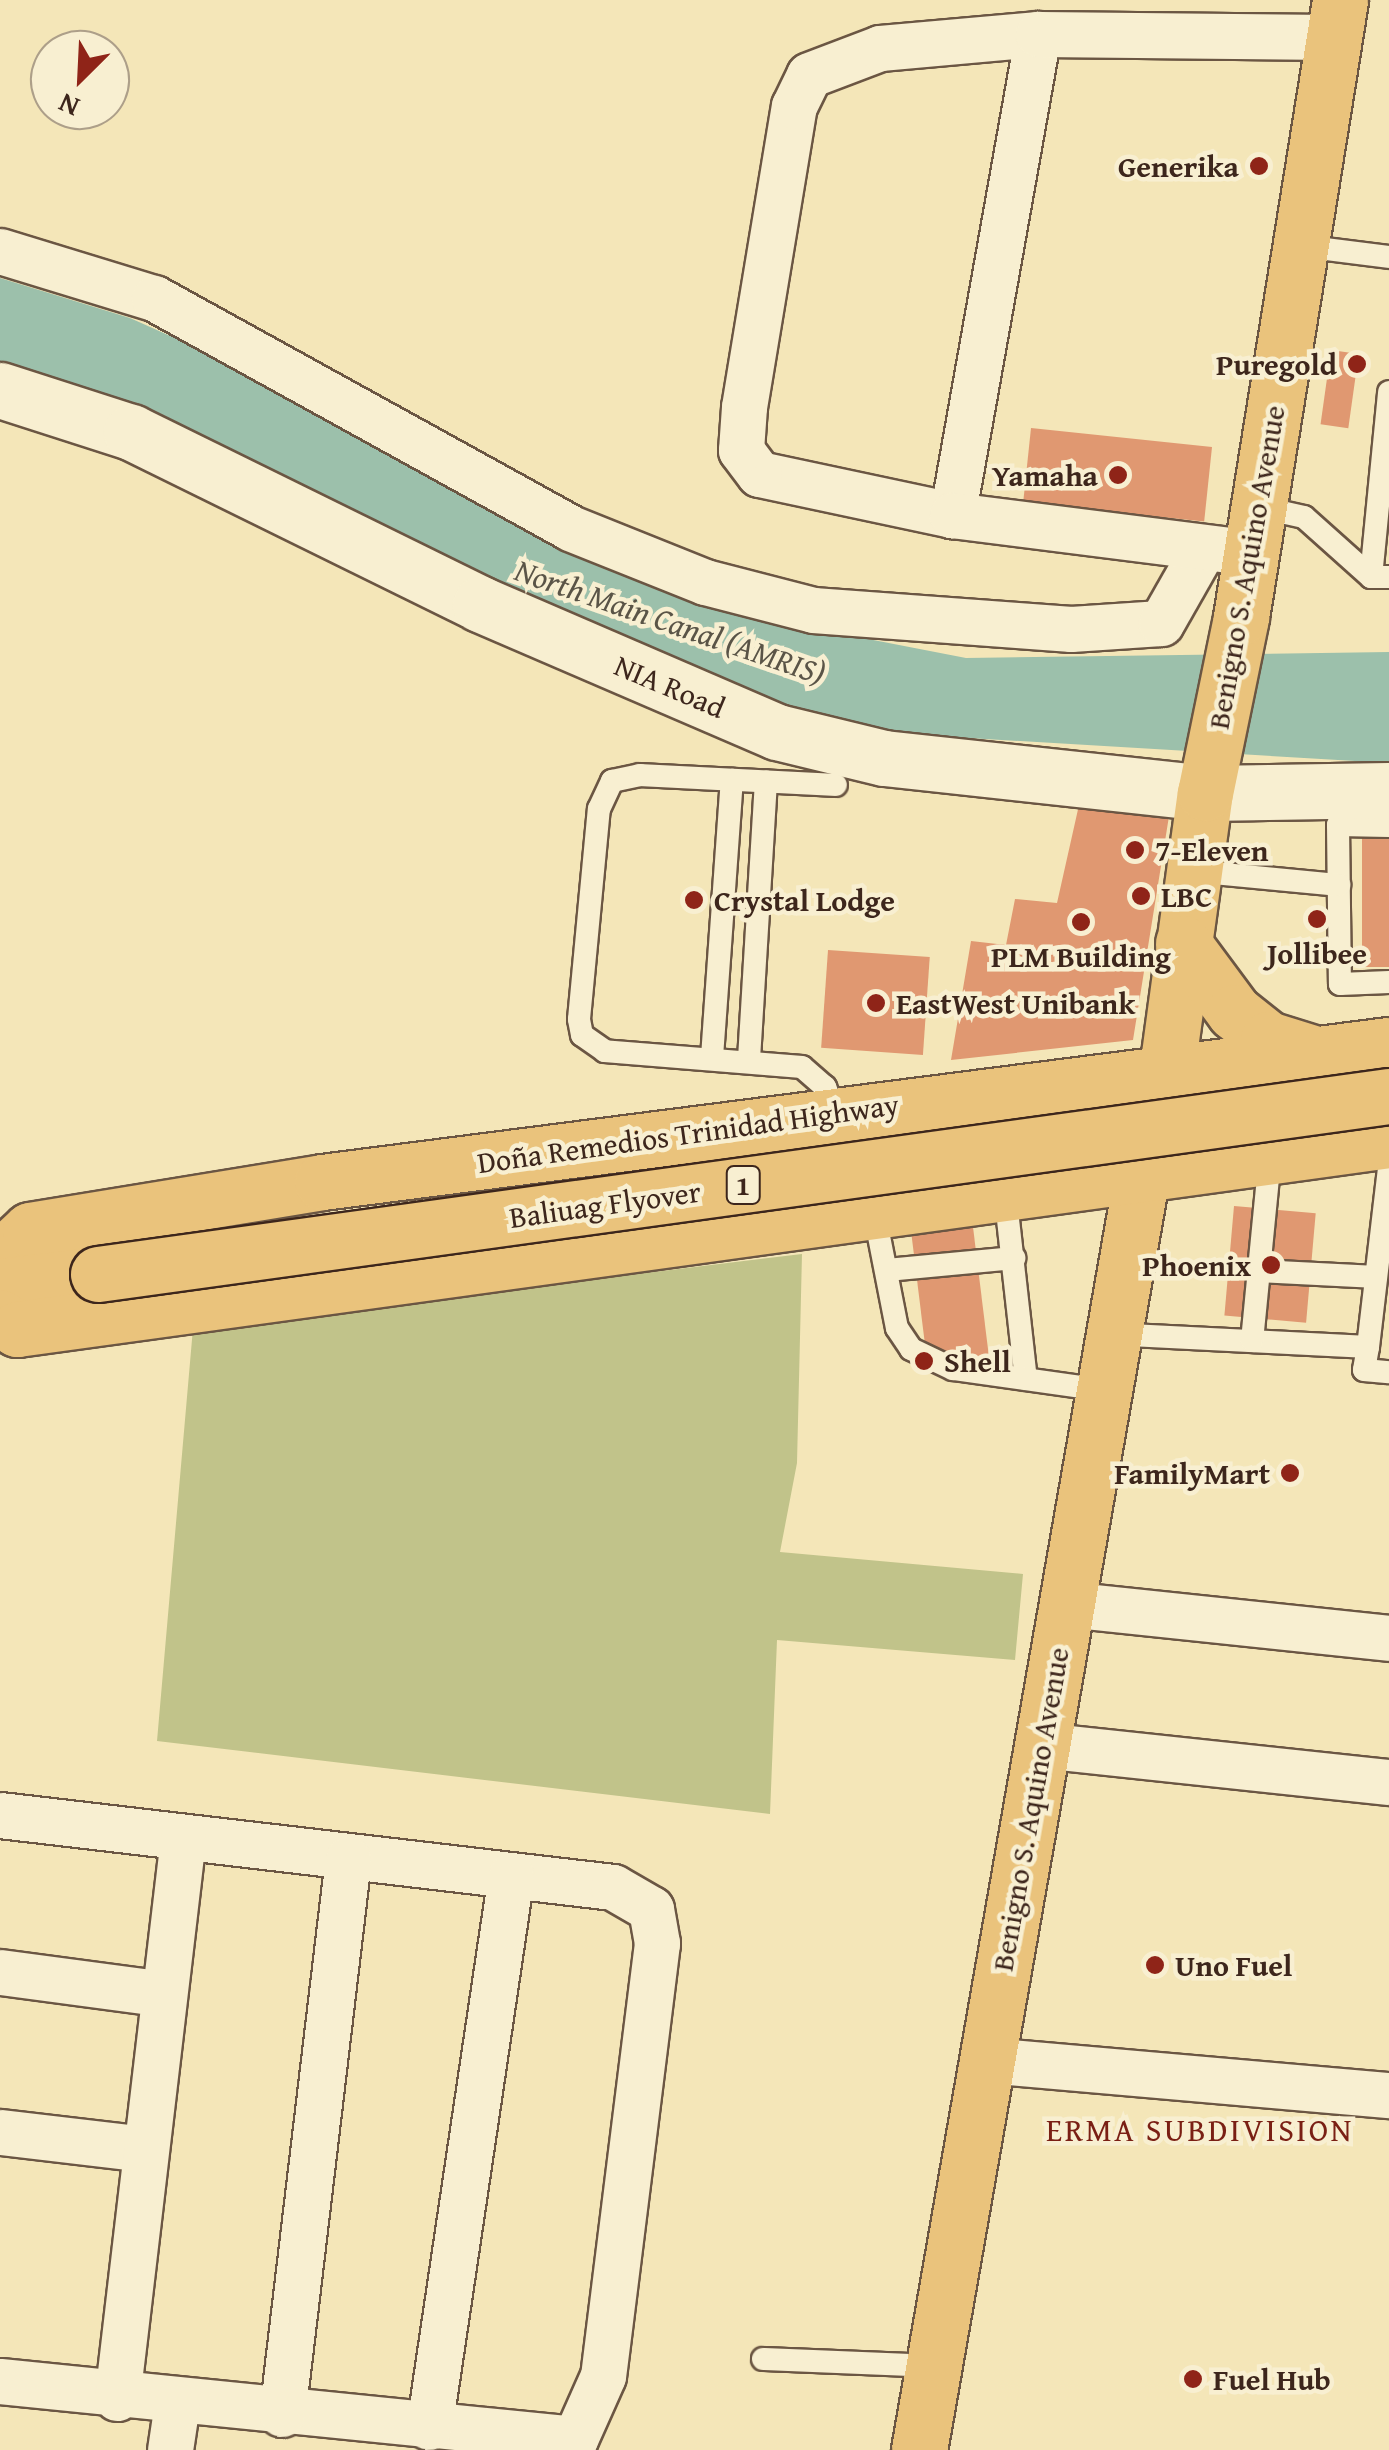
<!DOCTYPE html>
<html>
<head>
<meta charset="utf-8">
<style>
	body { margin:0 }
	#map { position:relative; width:1389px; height:2450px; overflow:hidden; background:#f4e6b8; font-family:"Gentium Book Plus",serif }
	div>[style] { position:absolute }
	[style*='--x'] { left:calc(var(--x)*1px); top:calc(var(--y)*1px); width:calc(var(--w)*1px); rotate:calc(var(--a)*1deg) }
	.green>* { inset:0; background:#c1c38a }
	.water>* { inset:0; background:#9cc0ab }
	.building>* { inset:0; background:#e09871; transform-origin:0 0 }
	.roads { filter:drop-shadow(2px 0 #6b5643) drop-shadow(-2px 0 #6b5643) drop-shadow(0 2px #6b5643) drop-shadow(0 -2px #6b5643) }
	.lane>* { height:22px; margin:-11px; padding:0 11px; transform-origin:11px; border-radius:11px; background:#f8efd1 }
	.street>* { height:45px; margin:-22.5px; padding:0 22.5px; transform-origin:22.5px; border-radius:22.5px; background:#f8efd1 }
	.secondary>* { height:55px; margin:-27.5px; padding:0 27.5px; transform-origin:27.5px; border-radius:27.5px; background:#f8efd1 }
	.primary>* { height:55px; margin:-27.5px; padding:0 27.5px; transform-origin:27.5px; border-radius:27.5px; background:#eac37c }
	.highway>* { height:55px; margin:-27.5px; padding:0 27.5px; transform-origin:27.5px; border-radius:27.5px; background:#eac37c }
	.bridges { filter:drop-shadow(2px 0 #3d261c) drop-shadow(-2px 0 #3d261c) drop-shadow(0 2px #3d261c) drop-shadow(0 -2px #3d261c) }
	.highway-bridge>* { height:55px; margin:-27.5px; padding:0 27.5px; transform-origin:27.5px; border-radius:27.5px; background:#eac37c }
	.dots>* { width:28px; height:28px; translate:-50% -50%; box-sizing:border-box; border:5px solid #f8efd1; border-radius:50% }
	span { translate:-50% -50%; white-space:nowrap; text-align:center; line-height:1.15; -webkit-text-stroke:9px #f8efd1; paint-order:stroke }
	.shield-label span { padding:2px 8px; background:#f8efd1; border:2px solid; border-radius:8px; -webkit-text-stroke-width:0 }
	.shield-label { font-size:28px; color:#3d261c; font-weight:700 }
	.poi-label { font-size:30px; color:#3d261c; font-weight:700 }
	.right { translate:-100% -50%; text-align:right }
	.left { translate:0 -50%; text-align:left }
	.street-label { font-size:30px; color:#3d261c }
	.water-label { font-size:32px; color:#5a5447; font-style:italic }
	.neighbourhood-label { font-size:32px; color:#7a1f14; letter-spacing:2.5px }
	.north { position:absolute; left:30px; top:30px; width:100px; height:100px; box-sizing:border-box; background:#f8efd1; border:2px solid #ad9f89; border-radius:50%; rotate:204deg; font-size:28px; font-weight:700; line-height:40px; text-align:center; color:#3d261c }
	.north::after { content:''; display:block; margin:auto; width:35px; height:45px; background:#8f2418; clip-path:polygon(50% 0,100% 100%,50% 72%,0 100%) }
</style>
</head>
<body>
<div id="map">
	<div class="green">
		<i style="clip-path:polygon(802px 1254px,797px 1463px,780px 1552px,1023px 1574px,1015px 1660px,777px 1640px,770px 1814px,157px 1741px,193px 1328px)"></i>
	</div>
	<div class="water">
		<i style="clip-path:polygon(0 278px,130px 318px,832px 632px,966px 658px,1389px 652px,1389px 763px,835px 730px,0 369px)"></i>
	</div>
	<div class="building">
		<i style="left:1331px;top:350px;width:28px;height:75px;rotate:8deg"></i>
		<i style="left:1031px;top:428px;width:182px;height:75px;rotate:6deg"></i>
		<i style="clip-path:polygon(1081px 796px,1170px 810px,1133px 1040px,951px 1060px,971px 941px,1006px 945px,1015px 899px,1057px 903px)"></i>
		<i style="left:1362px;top:828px;width:27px;height:139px"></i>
		<i style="left:828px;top:950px;width:102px;height:98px;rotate:4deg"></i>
		<i style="left:1234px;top:1206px;width:82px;height:110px;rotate:5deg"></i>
		<i style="left:973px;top:1227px;width:135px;height:62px;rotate:83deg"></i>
	</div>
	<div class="roads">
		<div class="lane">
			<i style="--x:1302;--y:246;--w:88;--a:7.2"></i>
			<i style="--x:1259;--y:507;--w:46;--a:12.5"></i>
			<i style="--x:1304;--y:517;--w:90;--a:41.8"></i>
			<i style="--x:1371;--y:577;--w:18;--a:0"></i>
			<i style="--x:1371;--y:577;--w:186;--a:-84.4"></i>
			<i style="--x:1389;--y:826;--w:51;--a:-178.9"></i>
			<i style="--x:1338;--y:825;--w:159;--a:89.3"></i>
			<i style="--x:1340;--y:984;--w:49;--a:-2.3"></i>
			<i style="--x:1193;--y:871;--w:147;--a:5.5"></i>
			<i style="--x:712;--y:1057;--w:278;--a:-85.9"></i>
			<i style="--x:749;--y:1059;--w:278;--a:-86.5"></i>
			<i style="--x:835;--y:1114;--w:29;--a:-110"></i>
			<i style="--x:825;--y:1087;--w:30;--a:-139"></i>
			<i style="--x:802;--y:1067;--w:198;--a:-175.4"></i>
			<i style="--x:605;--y:1051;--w:28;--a:-145"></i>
			<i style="--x:582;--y:1035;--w:16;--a:-101"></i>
			<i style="--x:579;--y:1019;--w:211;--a:-84.6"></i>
			<i style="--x:599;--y:809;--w:31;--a:-65"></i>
			<i style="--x:612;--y:781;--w:29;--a:-12"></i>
			<i style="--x:640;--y:775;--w:196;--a:2.9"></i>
			<i style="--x:1005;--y:1193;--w:187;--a:83.6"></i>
			<i style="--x:874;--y:1211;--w:119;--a:78.9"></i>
			<i style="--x:897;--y:1328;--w:25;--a:56"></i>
			<i style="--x:911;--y:1349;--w:47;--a:25.5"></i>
			<i style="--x:953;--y:1369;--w:150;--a:8"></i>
			<i style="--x:887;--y:1270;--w:128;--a:-5.4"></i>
			<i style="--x:1259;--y:1271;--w:117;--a:2.9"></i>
			<i style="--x:1111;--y:1334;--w:257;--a:2.9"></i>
			<i style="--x:1368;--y:1347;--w:179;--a:-83.3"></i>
			<i style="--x:1252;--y:1341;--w:185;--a:-84.4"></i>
			<i style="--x:1368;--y:1347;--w:23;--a:100"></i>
			<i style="--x:1364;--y:1370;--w:25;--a:5"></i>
			<i style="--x:763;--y:2359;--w:173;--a:2.3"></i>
		</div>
		<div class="street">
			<i style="--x:1038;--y:34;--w:489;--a:100.1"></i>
			<i style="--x:952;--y:515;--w:197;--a:-168"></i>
			<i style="--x:759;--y:474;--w:30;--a:-127"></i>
			<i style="--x:741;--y:450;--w:43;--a:-86"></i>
			<i style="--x:744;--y:407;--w:305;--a:-80.6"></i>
			<i style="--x:794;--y:106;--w:34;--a:-64"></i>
			<i style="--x:809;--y:75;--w:76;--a:-20.8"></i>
			<i style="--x:880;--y:48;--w:159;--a:-5.1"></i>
			<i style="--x:1038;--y:34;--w:295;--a:0.6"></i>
			<i style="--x:0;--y:251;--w:161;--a:17"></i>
			<i style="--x:154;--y:298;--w:475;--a:28.9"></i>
			<i style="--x:570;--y:528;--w:145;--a:21.8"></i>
			<i style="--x:705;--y:582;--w:112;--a:14.5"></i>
			<i style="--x:813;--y:610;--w:259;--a:4.2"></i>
			<i style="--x:1071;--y:629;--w:90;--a:-3.8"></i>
			<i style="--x:1161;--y:623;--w:85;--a:-60.4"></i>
			<i style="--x:952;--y:515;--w:278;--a:7.2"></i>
			<i style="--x:1066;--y:1604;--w:325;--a:6"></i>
			<i style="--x:1041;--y:1745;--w:350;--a:6.1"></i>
			<i style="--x:0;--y:1815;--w:617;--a:6.7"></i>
			<i style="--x:613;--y:1887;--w:44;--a:30.1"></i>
			<i style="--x:651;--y:1909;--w:35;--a:80"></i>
			<i style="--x:657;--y:1943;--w:436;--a:97.1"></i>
			<i style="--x:603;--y:2376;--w:69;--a:114"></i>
			<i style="--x:575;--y:2439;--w:578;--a:-174.24"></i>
			<i style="--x:0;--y:1972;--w:165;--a:7.6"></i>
			<i style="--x:986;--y:2060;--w:405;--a:5"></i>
			<i style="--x:0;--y:2132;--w:146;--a:6.7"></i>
			<i style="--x:117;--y:2398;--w:564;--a:-83.28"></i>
			<i style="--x:282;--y:2414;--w:559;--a:-83.22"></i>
			<i style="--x:429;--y:2427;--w:558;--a:-81.55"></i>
			<i style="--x:170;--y:2450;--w:48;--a:-81.5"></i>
		</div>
		<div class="secondary">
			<i style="--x:0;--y:390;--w:138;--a:17.8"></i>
			<i style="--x:131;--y:432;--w:389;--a:26.2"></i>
			<i style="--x:480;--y:604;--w:323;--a:23.3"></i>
			<i style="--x:777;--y:732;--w:110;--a:13.7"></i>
			<i style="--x:884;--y:758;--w:323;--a:6.2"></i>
			<i style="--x:1205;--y:793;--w:184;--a:-0.9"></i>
		</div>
		<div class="primary">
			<i style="--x:1166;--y:1076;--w:286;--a:-82.2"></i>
			<i style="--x:1205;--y:793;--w:180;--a:-78.4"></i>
			<i style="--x:1241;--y:617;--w:625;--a:-80.88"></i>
			<i style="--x:919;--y:2450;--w:1301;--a:-80.09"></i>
		</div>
		<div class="highway">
			<i style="--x:1183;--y:943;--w:86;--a:53.5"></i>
			<i style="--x:1234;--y:1012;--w:43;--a:38.5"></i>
			<i style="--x:1268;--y:1039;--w:53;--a:17.4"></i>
			<i style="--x:0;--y:1258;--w:41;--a:-43"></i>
			<i style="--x:30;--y:1230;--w:296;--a:-9.3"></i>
			<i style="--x:322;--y:1182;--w:1076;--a:-7.32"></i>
			<i style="--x:0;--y:1286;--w:99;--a:-7"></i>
			<i style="--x:0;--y:1317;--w:21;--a:35"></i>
			<i style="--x:17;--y:1329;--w:1385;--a:-7.84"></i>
		</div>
	</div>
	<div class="bridges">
		<div class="highway-bridge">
			<i style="--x:98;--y:1274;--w:1303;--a:-7.85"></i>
		</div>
	</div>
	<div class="dots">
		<i style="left:1259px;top:166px;background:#8f2418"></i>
		<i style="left:1357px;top:364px;background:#8f2418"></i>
		<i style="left:1118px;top:475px;background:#8f2418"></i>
		<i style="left:1135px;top:850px;background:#8f2418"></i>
		<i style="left:1141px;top:896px;background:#8f2418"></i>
		<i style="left:694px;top:900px;background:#8f2418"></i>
		<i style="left:1317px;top:919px;background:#8f2418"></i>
		<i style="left:1081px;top:922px;background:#8f2418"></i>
		<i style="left:876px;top:1003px;background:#8f2418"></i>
		<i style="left:1271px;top:1265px;background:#8f2418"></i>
		<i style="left:924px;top:1361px;background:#8f2418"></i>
		<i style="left:1290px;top:1473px;background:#8f2418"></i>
		<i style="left:1155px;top:1965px;background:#8f2418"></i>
		<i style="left:1193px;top:2379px;background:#8f2418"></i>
	</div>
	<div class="shield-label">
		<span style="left:743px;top:1185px">1</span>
	</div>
	<div class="poi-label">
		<span class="right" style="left:1239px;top:166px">Generika</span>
		<span class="right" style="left:1337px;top:364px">Puregold</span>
		<span class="right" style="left:1098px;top:475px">Yamaha</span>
		<span class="left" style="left:1155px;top:850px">7-Eleven</span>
		<span class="left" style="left:1161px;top:896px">LBC</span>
		<span class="left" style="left:714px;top:900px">Crystal Lodge</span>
		<span style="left:1317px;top:953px">Jollibee</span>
		<span style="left:1081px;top:956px">PLM Building</span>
		<span class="left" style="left:896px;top:1003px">EastWest Unibank</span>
		<span class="right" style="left:1251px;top:1265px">Phoenix</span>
		<span class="left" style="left:944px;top:1361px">Shell</span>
		<span class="right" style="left:1270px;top:1473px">FamilyMart</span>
		<span class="left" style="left:1175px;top:1965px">Uno Fuel</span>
		<span class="left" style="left:1213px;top:2379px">Fuel Hub</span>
	</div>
	<div class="street-label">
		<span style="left:1246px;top:567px;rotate:-80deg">Benigno S. Aquino Avenue</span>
		<span style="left:670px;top:686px;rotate:23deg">NIA Road</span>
		<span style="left:688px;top:1133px;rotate:-8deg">Doña Remedios Trinidad Highway</span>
		<span style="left:605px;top:1204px;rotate:-8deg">Baliuag Flyover</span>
		<span style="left:1030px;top:1809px;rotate:-80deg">Benigno S. Aquino Avenue</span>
	</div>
	<div class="water-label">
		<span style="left:670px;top:622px;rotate:19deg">North Main Canal (AMRIS)</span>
	</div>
	<div class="neighbourhood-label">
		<span style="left:1200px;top:2130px">ERMA SUBDIVISION</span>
	</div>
	<div class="north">N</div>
</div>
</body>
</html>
